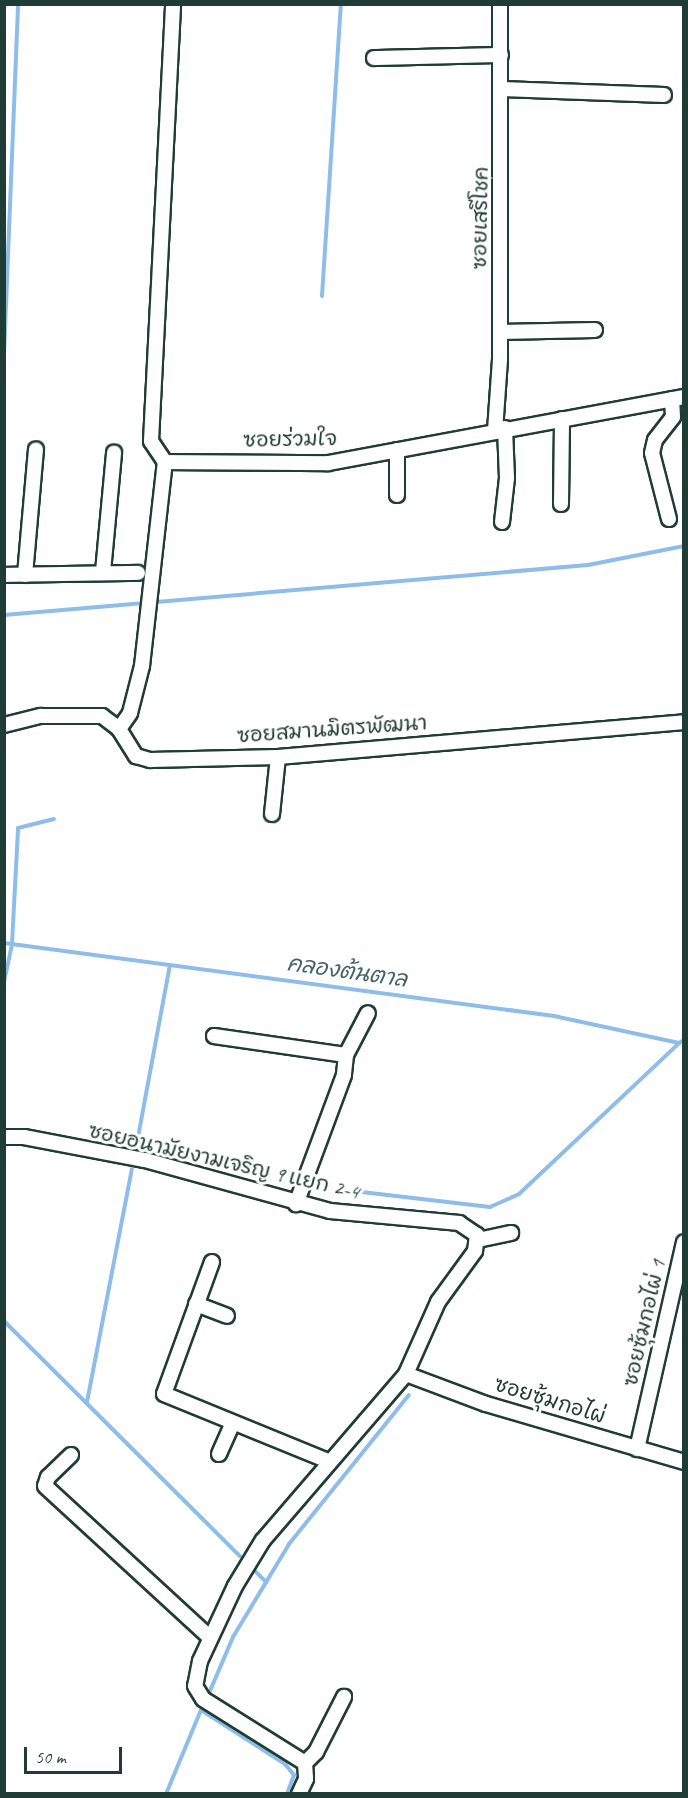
<!DOCTYPE html>
<html>
<head>
<meta charset="utf-8">
<style>
	body { margin:0 }
	#map { position:relative; width:688px; height:1798px; overflow:hidden; background:#fff; font-family:Caveat,"Playpen Sans Thai",sans-serif }
	div>[style] { position:absolute }
	[style*='--x'] { left:calc(var(--x)*1px); top:calc(var(--y)*1px); width:calc(var(--w)*1px); rotate:calc(var(--a)*1deg) }
	.stream>* { height:4px; margin:-2px; padding:0 2px; transform-origin:2px; border-radius:2px; background:#8fbde9 }
	.roads { filter:drop-shadow(2px 0 #1f3d34) drop-shadow(-2px 0 #1f3d34) drop-shadow(0 2px #1f3d34) drop-shadow(0 -2px #1f3d34) }
	.minor>* { height:14px; margin:-7px; padding:0 7px; transform-origin:7px; border-radius:7px; background:#fff }
	span { translate:-50% -50%; white-space:nowrap; text-align:center; line-height:1.15; -webkit-text-stroke:6px #fff; paint-order:stroke }
	.street-label { font-size:21px; color:#1f3d34 }
	.water-label { font-size:22px; color:#41636a; font-style:italic }
	.frame { position:absolute; inset:0; border:6px solid #1f3d34; pointer-events:none }
	.scale { position:absolute; left:24px; top:1747px; width:98px; height:27px; box-sizing:border-box; border:3px solid #1f3d34; border-top:0; padding-left:8px; font-size:18px; line-height:21px; white-space:nowrap; color:#1f3d34; -webkit-text-stroke:4px #fff; paint-order:stroke }
</style>
</head>
<body>
<div id="map">
	<div class="stream">
		<i style="--x:322;--y:296;--w:293;--a:-86.3"></i>
		<i style="--x:4;--y:355;--w:351;--a:-87.7"></i>
		<i style="--x:4;--y:615;--w:586;--a:-4.89"></i>
		<i style="--x:588;--y:565;--w:98;--a:-11.2"></i>
		<i style="--x:4;--y:943;--w:555;--a:7.56"></i>
		<i style="--x:554;--y:1016;--w:128;--a:12.2"></i>
		<i style="--x:679;--y:1043;--w:6;--a:-31"></i>
		<i style="--x:4;--y:982;--w:39;--a:-78"></i>
		<i style="--x:12;--y:944;--w:116;--a:-87"></i>
		<i style="--x:18;--y:828;--w:37;--a:-14"></i>
		<i style="--x:136;--y:1148;--w:186;--a:-79.5"></i>
		<i style="--x:353;--y:1191;--w:138;--a:6.7"></i>
		<i style="--x:490;--y:1207;--w:32;--a:-24"></i>
		<i style="--x:519;--y:1194;--w:220;--a:-43.3"></i>
		<i style="--x:4;--y:1321;--w:333;--a:44.9"></i>
		<i style="--x:87;--y:1402;--w:237;--a:-79.1"></i>
		<i style="--x:255;--y:1571;--w:16;--a:45"></i>
		<i style="--x:210;--y:1691;--w:59;--a:-66.9"></i>
		<i style="--x:233;--y:1637;--w:109;--a:-58.9"></i>
		<i style="--x:289;--y:1544;--w:191;--a:-51.2"></i>
		<i style="--x:166;--y:1794;--w:91;--a:-67.4"></i>
		<i style="--x:201;--y:1710;--w:100;--a:32.7"></i>
		<i style="--x:285;--y:1764;--w:14;--a:51"></i>
		<i style="--x:294;--y:1775;--w:20;--a:110"></i>
	</div>
	<div class="roads">
		<div class="minor">
			<i style="--x:374;--y:58;--w:127;--a:-1.4"></i>
			<i style="--x:502;--y:89;--w:162;--a:2.1"></i>
			<i style="--x:500;--y:332;--w:95;--a:-1.2"></i>
			<i style="--x:495;--y:431;--w:72;--a:-86"></i>
			<i style="--x:500;--y:359;--w:355;--a:-90"></i>
			<i style="--x:397;--y:450;--w:45;--a:90"></i>
			<i style="--x:165;--y:462;--w:25;--a:-124"></i>
			<i style="--x:151;--y:441;--w:438;--a:-87.1"></i>
			<i style="--x:561;--y:504;--w:85;--a:-89.3"></i>
			<i style="--x:669;--y:519;--w:68;--a:-104.4"></i>
			<i style="--x:652;--y:453;--w:13;--a:-77"></i>
			<i style="--x:655;--y:440;--w:29;--a:-52"></i>
			<i style="--x:673;--y:417;--w:18;--a:-93"></i>
			<i style="--x:502;--y:522;--w:44;--a:-83.5"></i>
			<i style="--x:507;--y:478;--w:50;--a:-92.3"></i>
			<i style="--x:103;--y:572;--w:120;--a:-84.7"></i>
			<i style="--x:4;--y:575;--w:134;--a:-0.9"></i>
			<i style="--x:25;--y:575;--w:126;--a:-85"></i>
			<i style="--x:4;--y:725;--w:38;--a:-14"></i>
			<i style="--x:41;--y:716;--w:61;--a:0"></i>
			<i style="--x:102;--y:716;--w:21;--a:37"></i>
			<i style="--x:119;--y:729;--w:32;--a:58"></i>
			<i style="--x:136;--y:756;--w:15;--a:16"></i>
			<i style="--x:150;--y:760;--w:128;--a:-1.3"></i>
			<i style="--x:278;--y:757;--w:408;--a:-4.9"></i>
			<i style="--x:119;--y:729;--w:19;--a:-55"></i>
			<i style="--x:130;--y:713;--w:49;--a:-75.7"></i>
			<i style="--x:142;--y:666;--w:205;--a:-83.6"></i>
			<i style="--x:165;--y:462;--w:163;--a:0.4"></i>
			<i style="--x:328;--y:463;--w:362;--a:-10.5"></i>
			<i style="--x:272;--y:814;--w:57;--a:-84"></i>
			<i style="--x:214;--y:1036;--w:133;--a:8.2"></i>
			<i style="--x:346;--y:1055;--w:20;--a:96"></i>
			<i style="--x:344;--y:1075;--w:138;--a:110.4"></i>
			<i style="--x:346;--y:1055;--w:47;--a:-62.4"></i>
			<i style="--x:4;--y:1137;--w:20;--a:0"></i>
			<i style="--x:24;--y:1137;--w:123;--a:10.8"></i>
			<i style="--x:145;--y:1160;--w:192;--a:15.4"></i>
			<i style="--x:330;--y:1211;--w:130;--a:5.3"></i>
			<i style="--x:459;--y:1223;--w:22;--a:34"></i>
			<i style="--x:477;--y:1235;--w:16;--a:97"></i>
			<i style="--x:475;--y:1251;--w:63;--a:126"></i>
			<i style="--x:438;--y:1302;--w:79;--a:114"></i>
			<i style="--x:406;--y:1374;--w:219;--a:130.7"></i>
			<i style="--x:263;--y:1540;--w:54;--a:121.3"></i>
			<i style="--x:235;--y:1586;--w:83;--a:115"></i>
			<i style="--x:200;--y:1661;--w:25;--a:101"></i>
			<i style="--x:195;--y:1686;--w:15;--a:58"></i>
			<i style="--x:203;--y:1699;--w:120;--a:32.1"></i>
			<i style="--x:305;--y:1763;--w:16;--a:86"></i>
			<i style="--x:306;--y:1779;--w:17;--a:115"></i>
			<i style="--x:478;--y:1240;--w:34;--a:-12"></i>
			<i style="--x:212;--y:1262;--w:140;--a:110"></i>
			<i style="--x:164;--y:1394;--w:177;--a:22.2"></i>
			<i style="--x:196;--y:1304;--w:33;--a:21"></i>
			<i style="--x:406;--y:1374;--w:85;--a:20.6"></i>
			<i style="--x:486;--y:1404;--w:206;--a:16.3"></i>
			<i style="--x:637;--y:1449;--w:212;--a:-77.2"></i>
			<i style="--x:219;--y:1454;--w:34;--a:-66"></i>
			<i style="--x:71;--y:1455;--w:32;--a:136"></i>
			<i style="--x:48;--y:1477;--w:9;--a:108"></i>
			<i style="--x:45;--y:1486;--w:223;--a:42.6"></i>
			<i style="--x:305;--y:1763;--w:16;--a:-45"></i>
			<i style="--x:316;--y:1752;--w:62;--a:-63"></i>
		</div>
	</div>
	<div class="street-label">
		<span style="left:480px;top:218px;rotate:-89deg">ซอยเสรีโชค</span>
		<span style="left:290px;top:439px;rotate:-1deg">ซอยร่วมใจ</span>
		<span style="left:332px;top:729px;rotate:-4deg">ซอยสมานมิตรพัฒนา</span>
		<span style="left:224px;top:1161px;rotate:13deg">ซอยอนามัยงามเจริญ 9 แยก 2-4</span>
		<span style="left:644px;top:1323px;rotate:-77deg">ซอยซุ้มกอไผ่ 1</span>
		<span style="left:550px;top:1400px;rotate:17deg">ซอยซุ้มกอไผ่</span>
	</div>
	<div class="water-label">
		<span style="left:347px;top:972px;rotate:8deg">คลองต้นตาล</span>
	</div>
	<div class="frame"></div>
	<div class="scale">50 m</div>
</div>
</body>
</html>
